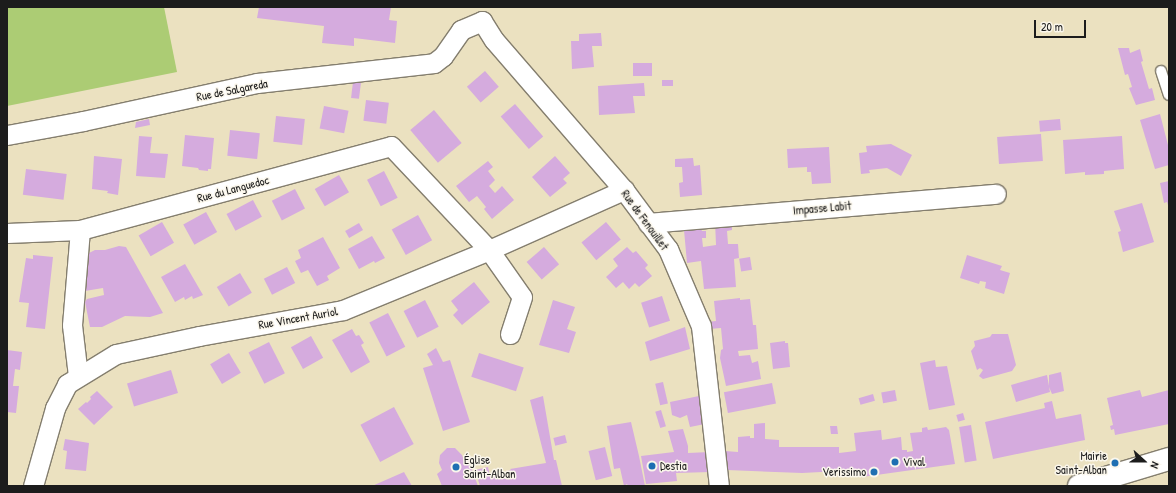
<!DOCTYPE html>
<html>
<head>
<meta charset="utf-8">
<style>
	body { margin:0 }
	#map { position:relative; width:1176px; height:493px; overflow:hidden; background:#ebe1c0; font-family:"Patrick Hand",sans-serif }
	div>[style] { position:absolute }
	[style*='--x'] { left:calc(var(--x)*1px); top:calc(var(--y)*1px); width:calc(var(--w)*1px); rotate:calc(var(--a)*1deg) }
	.green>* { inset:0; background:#accc74 }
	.building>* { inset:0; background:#d5abde; transform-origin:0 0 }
	.roads { filter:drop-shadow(1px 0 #847e6e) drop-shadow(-1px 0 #847e6e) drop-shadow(0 1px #847e6e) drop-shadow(0 -1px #847e6e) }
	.service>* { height:10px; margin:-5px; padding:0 5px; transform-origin:5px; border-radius:5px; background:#fff }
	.minor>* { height:19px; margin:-9.5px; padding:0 9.5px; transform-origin:9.5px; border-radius:9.5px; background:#fff }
	.secondary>* { height:22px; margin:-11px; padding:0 11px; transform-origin:11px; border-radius:11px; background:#fff }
	.dots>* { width:11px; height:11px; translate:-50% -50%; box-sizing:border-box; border:2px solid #fbf7ec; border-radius:50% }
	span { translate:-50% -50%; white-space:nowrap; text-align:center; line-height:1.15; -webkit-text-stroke:3px #fbf7ec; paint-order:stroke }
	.street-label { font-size:12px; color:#1c1c1c }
	.poi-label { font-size:12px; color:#1c1c1c }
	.right { translate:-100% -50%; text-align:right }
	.left { translate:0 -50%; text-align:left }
	.frame { position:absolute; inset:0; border:8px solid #1c1c1c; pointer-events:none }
	.north { position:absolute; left:1124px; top:441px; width:40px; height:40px; -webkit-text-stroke:3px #fbf7ec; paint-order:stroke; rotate:111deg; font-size:11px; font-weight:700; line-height:16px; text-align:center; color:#1c1c1c }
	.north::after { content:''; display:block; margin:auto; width:14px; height:18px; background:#1c1c1c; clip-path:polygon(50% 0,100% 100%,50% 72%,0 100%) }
	.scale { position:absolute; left:1034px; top:20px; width:52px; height:18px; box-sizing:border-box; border:2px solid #1c1c1c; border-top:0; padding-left:5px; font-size:12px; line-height:14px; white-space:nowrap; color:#1c1c1c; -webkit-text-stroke:3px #fbf7ec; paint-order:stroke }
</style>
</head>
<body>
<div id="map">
	<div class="green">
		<i style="clip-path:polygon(7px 7px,164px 7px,177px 72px,7px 106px)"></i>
	</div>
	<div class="building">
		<i style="clip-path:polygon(259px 7px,391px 7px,389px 20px,397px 21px,395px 43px,354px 38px,354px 46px,322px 43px,324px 26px,257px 18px)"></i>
		<i style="clip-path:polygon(601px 33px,602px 46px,592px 46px,594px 67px,572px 69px,571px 41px,579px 41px,579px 34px)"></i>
		<i style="clip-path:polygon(1118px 48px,1129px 48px,1130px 53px,1140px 49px,1143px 61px,1141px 62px,1149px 89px,1152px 88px,1155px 100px,1136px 105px,1129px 88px,1132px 87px,1128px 74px,1125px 75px)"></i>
		<i style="left:652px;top:63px;width:13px;height:19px;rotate:90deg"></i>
		<i style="left:485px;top:71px;width:21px;height:24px;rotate:49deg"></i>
		<i style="left:673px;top:80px;width:6px;height:11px;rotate:90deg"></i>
		<i style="left:353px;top:82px;width:8px;height:16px;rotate:7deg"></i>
		<i style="clip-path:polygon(644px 83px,645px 96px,633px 96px,635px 113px,599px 115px,598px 86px)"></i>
		<i style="left:366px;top:100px;width:23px;height:21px;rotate:7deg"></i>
		<i style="left:515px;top:104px;width:43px;height:19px;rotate:49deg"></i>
		<i style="left:324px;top:106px;width:25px;height:23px;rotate:11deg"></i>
		<i style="left:434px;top:110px;width:43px;height:31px;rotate:50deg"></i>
		<i style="clip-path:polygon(1160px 114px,1169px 149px,1169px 165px,1155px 169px,1140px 120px)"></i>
		<i style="left:276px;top:116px;width:29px;height:26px;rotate:6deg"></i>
		<i style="clip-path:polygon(149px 119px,150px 125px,135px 128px,136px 122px)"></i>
		<i style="left:1060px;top:119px;width:11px;height:21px;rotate:85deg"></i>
		<i style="left:230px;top:130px;width:30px;height:26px;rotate:6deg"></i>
		<i style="left:1041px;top:134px;width:27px;height:44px;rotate:86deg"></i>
		<i style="clip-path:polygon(185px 135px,214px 138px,211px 169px,208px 169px,208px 171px,199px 170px,198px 168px,182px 166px)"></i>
		<i style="clip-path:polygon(139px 136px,152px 137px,150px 153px,168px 154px,165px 178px,136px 176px)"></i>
		<i style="clip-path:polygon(1122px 136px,1124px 169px,1104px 171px,1104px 174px,1085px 175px,1085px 172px,1065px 174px,1063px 140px)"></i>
		<i style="clip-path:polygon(891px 144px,912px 155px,901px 176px,887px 168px,869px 170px,870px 173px,861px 174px,859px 153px,867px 152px,866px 146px)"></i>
		<i style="clip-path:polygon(829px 147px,831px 183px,812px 184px,811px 172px,807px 172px,807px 167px,788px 168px,787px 149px)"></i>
		<i style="clip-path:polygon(94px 156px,122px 159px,118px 195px,107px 193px,108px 191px,92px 189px)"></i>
		<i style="clip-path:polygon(555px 156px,570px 173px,563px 179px,567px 183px,550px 197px,532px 177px)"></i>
		<i style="clip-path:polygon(693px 158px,694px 166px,700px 165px,702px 195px,680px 197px,679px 183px,683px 182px,682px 167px,675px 167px,675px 159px)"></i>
		<i style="clip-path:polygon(488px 161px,493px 167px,488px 171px,495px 180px,489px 186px,495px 193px,502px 186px,514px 200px,492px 219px,484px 209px,486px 207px,477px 196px,469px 202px,456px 186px)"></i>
		<i style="left:26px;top:169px;width:41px;height:26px;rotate:7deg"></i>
		<i style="left:384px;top:171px;width:30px;height:19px;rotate:63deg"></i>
		<i style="left:339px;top:175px;width:20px;height:28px;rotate:60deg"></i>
		<i style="clip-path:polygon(1169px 181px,1169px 208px,1167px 202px,1164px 203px,1160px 183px)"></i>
		<i style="left:295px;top:189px;width:22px;height:26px;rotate:63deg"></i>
		<i style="left:253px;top:200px;width:19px;height:30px;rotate:62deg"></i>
		<i style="clip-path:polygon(1142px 203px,1154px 242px,1123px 252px,1118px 232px,1121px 231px,1114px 211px)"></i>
		<i style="left:206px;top:212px;width:23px;height:26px;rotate:61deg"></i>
		<i style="left:418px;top:215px;width:29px;height:30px;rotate:61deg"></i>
		<i style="clip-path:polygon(735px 219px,736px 225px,732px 226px,732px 230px,727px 231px,728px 244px,738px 244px,739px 258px,734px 259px,736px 287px,704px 289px,701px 261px,687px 263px,684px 230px,701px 229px,702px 231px,706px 231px,706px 238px,702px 238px,703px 247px,716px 245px,715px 221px)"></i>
		<i style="left:162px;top:222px;width:24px;height:27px;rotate:60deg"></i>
		<i style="left:606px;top:222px;width:23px;height:32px;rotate:50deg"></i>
		<i style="left:359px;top:223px;width:8px;height:16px;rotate:60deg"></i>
		<i style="clip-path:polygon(372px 236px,385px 258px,375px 263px,374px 261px,359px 269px,348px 249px)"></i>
		<i style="clip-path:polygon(323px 237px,340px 268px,327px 276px,329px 280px,317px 286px,308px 270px,301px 273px,295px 261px,301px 258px,298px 250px)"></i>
		<i style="clip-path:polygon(119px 246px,126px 247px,163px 313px,150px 317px,125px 316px,102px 327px,90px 327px,85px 302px,87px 299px,104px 295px,103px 288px,85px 291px,83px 289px,85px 255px,95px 250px,105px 250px)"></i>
		<i style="left:544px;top:247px;width:23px;height:23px;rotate:49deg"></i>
		<i style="clip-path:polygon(627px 247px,633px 253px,636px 251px,648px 265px,645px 268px,652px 276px,639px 287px,635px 283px,629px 289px,623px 282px,616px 288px,606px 277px,618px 266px,613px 259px)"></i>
		<i style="clip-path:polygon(33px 255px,53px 257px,45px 329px,26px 327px,29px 303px,19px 302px,26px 258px,33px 259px)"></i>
		<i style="clip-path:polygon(967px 255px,1002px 266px,1000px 270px,1010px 273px,1004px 294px,985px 288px,986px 282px,980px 281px,979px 284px,960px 278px)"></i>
		<i style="left:750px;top:257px;width:13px;height:11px;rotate:81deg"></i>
		<i style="clip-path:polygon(185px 264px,203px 295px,193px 299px,192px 296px,185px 300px,184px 297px,175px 302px,161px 277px)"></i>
		<i style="left:287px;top:267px;width:18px;height:26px;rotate:63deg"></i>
		<i style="left:240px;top:273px;width:23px;height:27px;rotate:59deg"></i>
		<i style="clip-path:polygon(474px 282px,490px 302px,462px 325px,453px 315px,458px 310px,451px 301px)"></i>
		<i style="left:662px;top:296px;width:26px;height:22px;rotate:72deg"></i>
		<i style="clip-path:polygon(740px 298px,740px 300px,750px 299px,753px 325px,756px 325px,758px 349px,738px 351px,739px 356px,750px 355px,752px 363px,758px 361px,761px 379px,726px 386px,720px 358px,721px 350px,723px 349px,721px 328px,709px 329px,707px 322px,716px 321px,714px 301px)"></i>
		<i style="left:425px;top:300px;width:30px;height:24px;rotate:63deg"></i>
		<i style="clip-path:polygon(553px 300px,575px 307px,567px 329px,576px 332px,569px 353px,539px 345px)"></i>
		<i style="left:388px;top:313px;width:38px;height:21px;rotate:63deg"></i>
		<i style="clip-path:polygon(685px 327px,690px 349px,650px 361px,645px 342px)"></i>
		<i style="clip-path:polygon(352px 329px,356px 336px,359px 335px,364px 343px,361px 345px,370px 362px,351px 373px,332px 340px)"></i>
		<i style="clip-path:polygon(992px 334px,1008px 334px,1016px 365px,1012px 371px,983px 379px,979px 376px,983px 370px,980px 368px,977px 370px,971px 351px,975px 346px,974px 341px,990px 337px)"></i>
		<i style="left:311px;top:336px;width:25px;height:23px;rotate:61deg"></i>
		<i style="clip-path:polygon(785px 341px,785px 343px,788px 343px,790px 367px,773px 369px,770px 343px)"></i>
		<i style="left:269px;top:342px;width:35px;height:23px;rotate:63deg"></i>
		<i style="clip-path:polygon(436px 348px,443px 362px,450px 360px,470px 422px,443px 431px,423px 368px,433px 365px,427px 354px)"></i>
		<i style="clip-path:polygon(7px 350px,22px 352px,20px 370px,15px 369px,13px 386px,19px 386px,16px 413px,7px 412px)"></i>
		<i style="left:229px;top:353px;width:23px;height:22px;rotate:59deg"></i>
		<i style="left:479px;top:353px;width:47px;height:25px;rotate:18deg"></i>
		<i style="clip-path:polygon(935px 360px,936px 367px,947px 366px,955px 405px,929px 410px,920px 363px)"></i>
		<i style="left:171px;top:370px;width:24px;height:46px;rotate:73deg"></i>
		<i style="clip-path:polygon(1061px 372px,1064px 391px,1052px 394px,1049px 387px,1050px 392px,1016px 402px,1011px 385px,1047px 375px,1049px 386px,1049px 375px)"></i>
		<i style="left:663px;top:382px;width:22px;height:8px;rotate:77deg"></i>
		<i style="left:772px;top:383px;width:21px;height:49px;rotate:79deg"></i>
		<i style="left:895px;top:390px;width:11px;height:14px;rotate:80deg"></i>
		<i style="clip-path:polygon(1140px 390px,1142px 397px,1169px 390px,1169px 424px,1115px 435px,1114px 429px,1111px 430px,1110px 426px,1113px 425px,1107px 398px)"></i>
		<i style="clip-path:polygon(97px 391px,113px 407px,94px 425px,78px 409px,86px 402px,87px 403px,91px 399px,90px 397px)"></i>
		<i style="left:873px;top:394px;width:7px;height:15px;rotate:74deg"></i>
		<i style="clip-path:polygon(543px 396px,554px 460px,556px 460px,562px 486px,480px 486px,475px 470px,488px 467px,490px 476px,511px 470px,510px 469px,546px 463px,530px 400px)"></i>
		<i style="clip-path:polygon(699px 396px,705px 424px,690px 427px,687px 415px,680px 418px,672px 415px,670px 402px)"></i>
		<i style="clip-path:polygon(1052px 401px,1056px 419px,1081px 414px,1085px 440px,993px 459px,985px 422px,1045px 408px,1044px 403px)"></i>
		<i style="left:394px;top:407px;width:42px;height:38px;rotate:62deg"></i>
		<i style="left:661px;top:410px;width:17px;height:6px;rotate:73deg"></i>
		<i style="left:963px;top:413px;width:7px;height:7px;rotate:74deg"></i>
		<i style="clip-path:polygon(631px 422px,639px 456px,645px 486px,628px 486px,627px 484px,624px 486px,620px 468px,614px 469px,607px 426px)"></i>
		<i style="clip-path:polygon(765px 423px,765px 439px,779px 440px,779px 447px,839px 447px,839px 453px,856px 451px,854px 433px,881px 430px,882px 440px,901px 437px,902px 450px,907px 450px,907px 452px,913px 451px,910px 433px,922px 432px,922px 428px,927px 427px,928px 430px,946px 427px,949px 430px,955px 464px,862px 477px,841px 475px,840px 471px,802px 473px,727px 470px,725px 451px,738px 452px,738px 437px,750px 436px,750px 438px,754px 438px,754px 424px)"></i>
		<i style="left:971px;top:425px;width:36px;height:12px;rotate:81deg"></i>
		<i style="clip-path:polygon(830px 426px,837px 426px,838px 434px,831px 434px)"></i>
		<i style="clip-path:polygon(683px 429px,688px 446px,688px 453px,710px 452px,711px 472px,676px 473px,677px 481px,646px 484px,641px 456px,674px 452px,668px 431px)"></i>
		<i style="left:565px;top:435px;width:8px;height:12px;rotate:76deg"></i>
		<i style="clip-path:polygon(65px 439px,89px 443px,86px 471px,65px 469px,67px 451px,63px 450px)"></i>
		<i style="left:605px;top:447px;width:30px;height:17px;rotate:76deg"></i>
		<i style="clip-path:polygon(447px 448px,455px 448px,462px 455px,464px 461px,468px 459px,478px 486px,442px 486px,437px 474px,442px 470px,439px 463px,440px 455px)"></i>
		<i style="clip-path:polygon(404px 472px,412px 486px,372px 486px)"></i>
	</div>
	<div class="roads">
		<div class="service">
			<i style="--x:1161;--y:71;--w:25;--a:72"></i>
		</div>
		<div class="minor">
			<i style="--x:482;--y:21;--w:22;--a:58"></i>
			<i style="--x:494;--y:40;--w:198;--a:49.1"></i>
			<i style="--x:624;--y:190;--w:74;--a:53.3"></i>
			<i style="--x:668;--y:249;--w:84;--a:66.8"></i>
			<i style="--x:701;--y:326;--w:161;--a:83.6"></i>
			<i style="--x:7;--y:135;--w:77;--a:-10.4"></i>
			<i style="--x:83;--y:121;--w:178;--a:-12.3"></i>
			<i style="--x:257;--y:83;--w:178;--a:-6.4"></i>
			<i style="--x:434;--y:63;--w:11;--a:-38"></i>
			<i style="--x:443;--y:56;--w:32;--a:-55"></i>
			<i style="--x:461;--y:30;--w:23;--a:-23"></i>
			<i style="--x:648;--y:223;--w:349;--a:-4.8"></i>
			<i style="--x:7;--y:233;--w:73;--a:-2.4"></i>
			<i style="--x:80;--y:230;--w:322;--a:-15.1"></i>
			<i style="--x:391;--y:146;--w:143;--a:46.7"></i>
			<i style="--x:489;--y:250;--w:57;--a:54.9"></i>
			<i style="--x:522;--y:297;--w:39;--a:108"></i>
			<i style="--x:78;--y:376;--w:51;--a:-96.7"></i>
			<i style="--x:72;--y:325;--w:95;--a:-85.2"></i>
			<i style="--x:33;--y:486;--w:81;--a:-74.2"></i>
			<i style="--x:55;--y:408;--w:27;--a:-63"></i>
			<i style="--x:67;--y:384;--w:57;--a:-31.5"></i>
			<i style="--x:116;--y:354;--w:85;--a:-12.2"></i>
			<i style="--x:199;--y:336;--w:146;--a:-10.2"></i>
			<i style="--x:343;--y:310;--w:158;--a:-22.3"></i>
			<i style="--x:489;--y:250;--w:148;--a:-24"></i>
		</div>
		<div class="secondary">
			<i style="--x:1079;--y:486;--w:94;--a:-16.7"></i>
		</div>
	</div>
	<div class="dots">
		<i style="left:895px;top:462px;background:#1f6fb2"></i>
		<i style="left:1115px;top:463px;background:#1f6fb2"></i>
		<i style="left:652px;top:466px;background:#1f6fb2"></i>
		<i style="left:456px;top:467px;background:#1f6fb2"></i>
		<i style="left:874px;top:472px;background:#1f6fb2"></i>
	</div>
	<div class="street-label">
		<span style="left:232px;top:90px;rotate:-11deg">Rue de Salgareda</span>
		<span style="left:233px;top:189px;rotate:-15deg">Rue du Languedoc</span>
		<span style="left:822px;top:208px;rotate:-5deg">Impasse Labit</span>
		<span style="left:645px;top:220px;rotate:54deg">Rue de Fenouillet</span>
		<span style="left:298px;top:318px;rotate:-10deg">Rue Vincent Auriol</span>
	</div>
	<div class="poi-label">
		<span class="right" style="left:1107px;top:463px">Mairie<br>Saint-Alban</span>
		<span class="left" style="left:464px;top:467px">Église<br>Saint-Alban</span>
		<span class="left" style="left:903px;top:462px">Vival</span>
		<span class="left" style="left:660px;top:466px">Destia</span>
		<span class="right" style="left:866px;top:472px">Verissimo</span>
	</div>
	<div class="frame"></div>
	<div class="north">N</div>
	<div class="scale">20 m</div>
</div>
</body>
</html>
